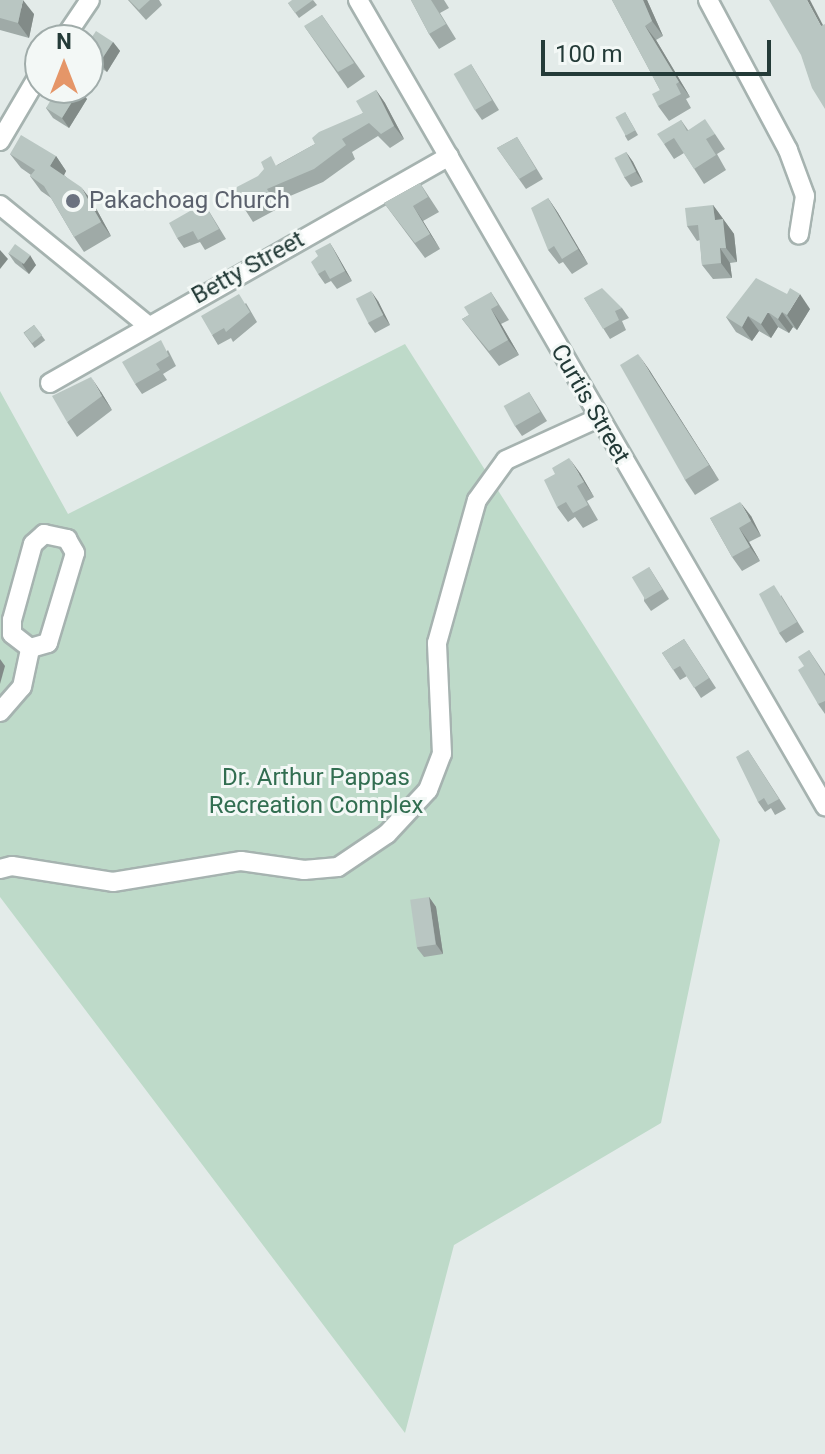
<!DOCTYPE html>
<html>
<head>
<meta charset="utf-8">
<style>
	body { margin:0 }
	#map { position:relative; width:825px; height:1454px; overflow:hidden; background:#e3ebe9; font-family:Roboto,sans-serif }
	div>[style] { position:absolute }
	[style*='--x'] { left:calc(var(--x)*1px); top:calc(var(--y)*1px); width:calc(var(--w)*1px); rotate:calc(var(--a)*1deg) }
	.green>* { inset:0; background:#bedac9 }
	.roads { filter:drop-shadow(2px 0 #a6b3b0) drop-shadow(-2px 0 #a6b3b0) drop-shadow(0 2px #a6b3b0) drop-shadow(0 -2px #a6b3b0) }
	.minor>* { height:18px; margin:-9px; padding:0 9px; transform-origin:9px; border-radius:9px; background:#fff }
	.wall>* { inset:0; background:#9faaa7; transform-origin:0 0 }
	.shaded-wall>* { inset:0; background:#828b88 }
	.building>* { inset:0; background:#b9c6c2; transform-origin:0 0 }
	.dots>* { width:22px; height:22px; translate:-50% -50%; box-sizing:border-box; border:4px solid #f3f8f6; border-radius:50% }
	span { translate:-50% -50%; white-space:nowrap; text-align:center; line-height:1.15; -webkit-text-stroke:6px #f3f8f6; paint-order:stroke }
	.worship-label { font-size:24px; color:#5b616d }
	.left { translate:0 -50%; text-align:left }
	.street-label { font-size:24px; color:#243b38 }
	.park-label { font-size:24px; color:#326e51 }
	.north { position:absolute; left:24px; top:24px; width:80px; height:80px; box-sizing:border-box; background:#f3f8f6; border:2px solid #a0acaa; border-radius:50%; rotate:0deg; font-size:22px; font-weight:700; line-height:32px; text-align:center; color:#243b38 }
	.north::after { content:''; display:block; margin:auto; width:28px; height:36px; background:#e59668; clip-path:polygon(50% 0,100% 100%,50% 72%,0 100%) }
	.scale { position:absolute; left:541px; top:40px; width:230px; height:36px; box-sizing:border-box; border:4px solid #243b38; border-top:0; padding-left:10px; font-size:24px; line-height:28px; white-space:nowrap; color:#243b38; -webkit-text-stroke:6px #f3f8f6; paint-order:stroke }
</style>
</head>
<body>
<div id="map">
	<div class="green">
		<i style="clip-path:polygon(405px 344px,720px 840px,661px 1123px,454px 1245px,405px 1433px,0 897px,0 391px,68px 514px)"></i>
	</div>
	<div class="roads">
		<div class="minor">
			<i style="--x:358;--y:0;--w:932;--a:59.91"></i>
			<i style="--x:708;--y:0;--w:170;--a:61.9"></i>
			<i style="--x:788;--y:150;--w:49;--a:69.7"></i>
			<i style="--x:805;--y:196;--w:39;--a:99"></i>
			<i style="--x:63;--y:40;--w:48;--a:-56"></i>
			<i style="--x:0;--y:141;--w:79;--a:-59.5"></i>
			<i style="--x:0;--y:205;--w:190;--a:39.2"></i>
			<i style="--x:50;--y:383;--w:459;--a:-29.6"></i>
			<i style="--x:44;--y:534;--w:24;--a:12"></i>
			<i style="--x:67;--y:539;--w:16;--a:60"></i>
			<i style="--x:75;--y:553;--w:94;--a:106.7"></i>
			<i style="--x:48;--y:643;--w:19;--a:164"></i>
			<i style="--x:30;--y:648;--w:23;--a:-142"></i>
			<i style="--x:12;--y:634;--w:14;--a:-90"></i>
			<i style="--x:12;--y:620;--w:79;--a:-74.6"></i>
			<i style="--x:33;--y:544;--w:15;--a:-42"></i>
			<i style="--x:0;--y:712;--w:33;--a:-49"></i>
			<i style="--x:22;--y:687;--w:40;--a:-78"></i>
			<i style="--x:0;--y:869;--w:12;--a:-14"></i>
			<i style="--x:12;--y:866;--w:102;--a:9"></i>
			<i style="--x:113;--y:882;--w:130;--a:-9.3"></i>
			<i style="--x:241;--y:861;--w:64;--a:8.1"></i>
			<i style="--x:304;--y:870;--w:34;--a:-5"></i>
			<i style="--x:338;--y:867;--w:59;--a:-34"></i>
			<i style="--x:387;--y:834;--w:60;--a:-47"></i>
			<i style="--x:428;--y:790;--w:39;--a:-69"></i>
			<i style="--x:442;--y:754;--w:111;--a:-92.6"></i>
			<i style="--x:437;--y:643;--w:148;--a:-74.4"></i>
			<i style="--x:477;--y:500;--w:49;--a:-54.1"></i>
			<i style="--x:506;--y:460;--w:101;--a:-24.5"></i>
		</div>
	</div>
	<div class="wall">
		<i style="clip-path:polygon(0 0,34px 14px,29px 38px,0 30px)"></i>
		<i style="clip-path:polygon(128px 0,159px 0,162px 5px,146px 20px)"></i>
		<i style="clip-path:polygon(313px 0,317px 5px,299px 18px,288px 3px)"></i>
		<i style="clip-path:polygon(411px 0,444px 0,449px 8px,440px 13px,456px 39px,439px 49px,429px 34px)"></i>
		<i style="clip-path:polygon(612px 0,647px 0,663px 36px,656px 40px,690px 97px,686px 99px,691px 108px,669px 121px,658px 106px,660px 90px)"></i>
		<i style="left:322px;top:15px;width:75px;height:21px;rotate:55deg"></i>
		<i style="clip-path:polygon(113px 42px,120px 51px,107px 72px,90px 61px,88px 58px,88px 43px)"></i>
		<i style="clip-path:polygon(471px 64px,499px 110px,482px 120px,475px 110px)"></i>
		<i style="clip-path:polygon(376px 90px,385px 103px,404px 139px,390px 148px,378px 136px,352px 152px,355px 159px,323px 182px,276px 202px,279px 208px,253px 222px,244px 208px,277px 165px,315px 144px,363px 113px)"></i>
		<i style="clip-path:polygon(64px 92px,87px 99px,69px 128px,53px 118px,46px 108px)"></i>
		<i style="clip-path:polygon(625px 112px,638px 135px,628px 141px,625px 136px)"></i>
		<i style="clip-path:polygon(681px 120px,688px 130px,715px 134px,725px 149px,717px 154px,726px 170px,704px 184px,684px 153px,674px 159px,664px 144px)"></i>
		<i style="clip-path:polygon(517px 137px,543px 179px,526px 189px,497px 148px)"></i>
		<i style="clip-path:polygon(626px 152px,633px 162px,643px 182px,631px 187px,624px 177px)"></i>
		<i style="clip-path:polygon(10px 154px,56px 156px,66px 171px,64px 175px,92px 201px,111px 236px,84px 252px,74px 237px,51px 198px,41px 191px,30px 176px,31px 175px,21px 168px)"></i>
		<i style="clip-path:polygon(420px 183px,439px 212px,423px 221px,440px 249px,425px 258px,384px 203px)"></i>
		<i style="clip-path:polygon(548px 198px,558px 213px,588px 264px,572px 274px,563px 262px,559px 264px,548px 250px)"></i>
		<i style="clip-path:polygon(204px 203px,226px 239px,205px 250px,200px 242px,184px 248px,177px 238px)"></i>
		<i style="clip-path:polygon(713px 205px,734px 234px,737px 262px,730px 263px,732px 278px,713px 279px,702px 265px,700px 240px,697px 241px,687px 226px)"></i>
		<i style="clip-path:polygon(330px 243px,352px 281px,337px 289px,331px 281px,325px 284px,318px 274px)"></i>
		<i style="clip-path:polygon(8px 253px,36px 265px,29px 274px,15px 263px)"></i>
		<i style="clip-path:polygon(491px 292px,509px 320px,501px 324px,519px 355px,499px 366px,462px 319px,469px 315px)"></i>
		<i style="clip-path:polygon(584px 298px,622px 308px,629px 318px,622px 321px,626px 330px,610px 339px)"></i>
		<i style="clip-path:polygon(378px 301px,390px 325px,375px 333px,368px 323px)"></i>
		<i style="clip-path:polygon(246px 303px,257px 322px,233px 342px,231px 338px,218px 345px,212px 335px)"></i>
		<i style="clip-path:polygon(810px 309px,797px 330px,793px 327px,789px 333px,778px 327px,771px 338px,759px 331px,752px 341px,736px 332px,726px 317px)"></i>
		<i style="left:34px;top:325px;width:19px;height:13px;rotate:54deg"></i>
		<i style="clip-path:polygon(168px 350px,176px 366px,163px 374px,167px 380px,142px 394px,135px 384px)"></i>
		<i style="clip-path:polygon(648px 368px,719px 480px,695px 495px,685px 480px)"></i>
		<i style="clip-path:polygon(101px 392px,112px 410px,77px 437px,67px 422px)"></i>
		<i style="clip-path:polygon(529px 392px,547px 421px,522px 436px,515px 426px)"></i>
		<i style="clip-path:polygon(580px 473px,594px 497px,587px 501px,598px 520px,583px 528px,575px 517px,568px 522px,557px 507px)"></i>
		<i style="clip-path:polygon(751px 516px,761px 536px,749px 542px,760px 561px,742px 571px,732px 557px,710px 518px)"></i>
		<i style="clip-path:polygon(649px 567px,669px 599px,651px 611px,644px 601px)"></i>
		<i style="clip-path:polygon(781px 595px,804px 632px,786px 643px,779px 633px)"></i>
		<i style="clip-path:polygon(684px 639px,716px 688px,701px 698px,687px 676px,680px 680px,662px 653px)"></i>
		<i style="clip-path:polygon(809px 650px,825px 674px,825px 714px,818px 704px,804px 666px)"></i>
		<i style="clip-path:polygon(748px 750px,786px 809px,775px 815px,771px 808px,765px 812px,758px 802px)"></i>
		<i style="clip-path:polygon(429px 897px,436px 907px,443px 954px,424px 957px,417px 948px)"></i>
	</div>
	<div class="shaded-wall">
		<i style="clip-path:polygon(23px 0,34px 14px,29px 38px,18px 23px)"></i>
		<i style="clip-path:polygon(643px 0,647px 0,663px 36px,652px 21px)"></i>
		<i style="clip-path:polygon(807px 0,810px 0,825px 29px,821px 26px)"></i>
		<i style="clip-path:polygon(645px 26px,656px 40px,690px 97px,679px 82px)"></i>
		<i style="clip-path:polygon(113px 42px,120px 51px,107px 72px,100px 62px)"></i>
		<i style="clip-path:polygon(80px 89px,87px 99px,69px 128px,62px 118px)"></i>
		<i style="clip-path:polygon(376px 90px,385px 103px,404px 139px,394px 126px)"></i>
		<i style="clip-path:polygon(626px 152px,633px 162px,643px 182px,636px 172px)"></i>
		<i style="clip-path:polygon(56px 156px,66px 171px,61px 181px,50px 166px)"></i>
		<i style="clip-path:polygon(81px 187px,92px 201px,111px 236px,101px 222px)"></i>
		<i style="clip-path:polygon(548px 198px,558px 213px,588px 264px,578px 249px)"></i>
		<i style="clip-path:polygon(713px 205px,734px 234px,737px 262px,726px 248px,715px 220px)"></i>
		<i style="clip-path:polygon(413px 206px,423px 221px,440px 249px,430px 234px)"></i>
		<i style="clip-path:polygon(330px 243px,336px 253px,352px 281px,345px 271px)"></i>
		<i style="clip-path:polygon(720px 248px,730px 263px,732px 278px,721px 263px)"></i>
		<i style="clip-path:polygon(0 250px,8px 259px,0 269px)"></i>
		<i style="clip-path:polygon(30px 255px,36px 265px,29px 274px,22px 264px)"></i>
		<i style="clip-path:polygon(371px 291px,378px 301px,390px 325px,383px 315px)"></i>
		<i style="clip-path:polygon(800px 294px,810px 309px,797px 330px,787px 315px)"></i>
		<i style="clip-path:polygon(491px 309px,501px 324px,519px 355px,508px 340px)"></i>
		<i style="clip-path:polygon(768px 312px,778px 327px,771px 338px,761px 324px)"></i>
		<i style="clip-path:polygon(782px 312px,793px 327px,789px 333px,778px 319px)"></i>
		<i style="clip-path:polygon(748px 316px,759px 331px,752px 341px,742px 327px)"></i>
		<i style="clip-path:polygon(638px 354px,648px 368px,719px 480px,709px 465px)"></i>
		<i style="clip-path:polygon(91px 377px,101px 392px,112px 410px,102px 396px)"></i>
		<i style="clip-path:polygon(569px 458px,580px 473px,594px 497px,584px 482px)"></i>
		<i style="clip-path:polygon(740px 502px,751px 516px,761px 536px,751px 521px)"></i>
		<i style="clip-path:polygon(739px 528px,749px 542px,760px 561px,750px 547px)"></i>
		<i style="clip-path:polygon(0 659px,5px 666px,0 684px)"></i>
		<i style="clip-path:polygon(429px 897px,436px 907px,443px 954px,436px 944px)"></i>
	</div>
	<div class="building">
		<i style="clip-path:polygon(0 0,23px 0,18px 23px,0 18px)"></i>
		<i style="clip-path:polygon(129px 0,150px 0,139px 10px)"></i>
		<i style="clip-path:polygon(292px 0,313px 0,295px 13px,288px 3px)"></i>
		<i style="clip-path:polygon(411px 0,431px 0,446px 24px,429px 34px)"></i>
		<i style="clip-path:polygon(612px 0,643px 0,652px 21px,645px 26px,679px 82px,676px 84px,681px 94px,658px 106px,652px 94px,660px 90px)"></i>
		<i style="clip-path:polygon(769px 0,807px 0,821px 26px,825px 24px,825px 109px,812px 88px,801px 55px)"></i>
		<i style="clip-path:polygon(322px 15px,354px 63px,338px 72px,304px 26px)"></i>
		<i style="clip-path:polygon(96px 31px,113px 42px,100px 62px,88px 54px,88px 43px)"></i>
		<i style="left:471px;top:64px;width:42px;height:20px;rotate:60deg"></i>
		<i style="clip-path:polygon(58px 88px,64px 92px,67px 88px,80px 89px,62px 118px,46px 108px)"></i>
		<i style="clip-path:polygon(376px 90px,394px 126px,381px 134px,369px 123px,342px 139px,346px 145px,314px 169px,267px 189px,270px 194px,244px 208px,233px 189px,258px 176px,264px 169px,261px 162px,271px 156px,276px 166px,315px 144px,312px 138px,319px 132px,363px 113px,356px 101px)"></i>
		<i style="left:625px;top:112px;width:21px;height:11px;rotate:61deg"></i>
		<i style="clip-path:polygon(705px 119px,715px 134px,706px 139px,716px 155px,694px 169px,674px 138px,664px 144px,657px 134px,681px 120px,687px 131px)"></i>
		<i style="clip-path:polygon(21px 135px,56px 156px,50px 166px,81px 187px,101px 222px,74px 237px,44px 186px,30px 176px,35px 170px,10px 154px)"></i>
		<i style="clip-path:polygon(517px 137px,536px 169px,519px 179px,497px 148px)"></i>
		<i style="left:626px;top:152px;width:22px;height:13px;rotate:63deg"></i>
		<i style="clip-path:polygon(420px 183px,428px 197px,413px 206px,430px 234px,415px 243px,384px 203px)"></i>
		<i style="clip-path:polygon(548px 198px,578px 249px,562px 259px,554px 246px,548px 250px,531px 208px)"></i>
		<i style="clip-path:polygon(204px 203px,219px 229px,198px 240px,193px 231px,177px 238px,169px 223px)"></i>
		<i style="clip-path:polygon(713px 205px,715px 220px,723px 219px,726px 248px,720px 248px,721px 263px,702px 265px,698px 225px,687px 226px,685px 208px)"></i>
		<i style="clip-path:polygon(330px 243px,345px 271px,330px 279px,325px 270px,318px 274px,311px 262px,318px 256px,315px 251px)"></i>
		<i style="left:15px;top:244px;width:19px;height:11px;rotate:36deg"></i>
		<i style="clip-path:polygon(756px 278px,787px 294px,790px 288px,800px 294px,787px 315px,782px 312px,778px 319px,768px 312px,761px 324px,748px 316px,742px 327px,726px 317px)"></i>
		<i style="clip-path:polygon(602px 288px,622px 308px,615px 311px,619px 320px,603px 329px,584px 298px)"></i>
		<i style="left:371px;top:291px;width:27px;height:17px;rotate:63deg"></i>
		<i style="clip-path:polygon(491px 292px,498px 305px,491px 309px,508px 340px,489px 351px,462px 319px,469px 315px,464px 307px)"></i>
		<i style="clip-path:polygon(239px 294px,250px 312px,226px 332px,224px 328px,212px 335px,201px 316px)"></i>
		<i style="left:34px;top:325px;width:13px;height:13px;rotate:51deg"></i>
		<i style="clip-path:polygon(161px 340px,169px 356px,156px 364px,160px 370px,135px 384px,122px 362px)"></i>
		<i style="clip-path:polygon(638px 354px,709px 465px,685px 480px,620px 365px)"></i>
		<i style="clip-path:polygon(91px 377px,102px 396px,67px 422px,52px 396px)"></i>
		<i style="left:529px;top:392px;width:23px;height:29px;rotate:61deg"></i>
		<i style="clip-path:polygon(569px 458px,584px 482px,577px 486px,588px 505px,573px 513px,566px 502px,557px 507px,544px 480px,555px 474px,552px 468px)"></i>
		<i style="clip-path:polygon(740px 502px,751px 521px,739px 528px,750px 547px,732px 557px,710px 518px)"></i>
		<i style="left:649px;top:567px;width:26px;height:20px;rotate:59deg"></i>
		<i style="clip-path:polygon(774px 585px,797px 622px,779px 633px,759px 594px)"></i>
		<i style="clip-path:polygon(684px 639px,709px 678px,694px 688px,680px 666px,673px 670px,662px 653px)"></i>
		<i style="clip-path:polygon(809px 650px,825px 676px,825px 701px,818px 704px,798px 670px,804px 666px,798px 657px)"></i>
		<i style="clip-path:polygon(748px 750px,779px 799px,768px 805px,764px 798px,758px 802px,736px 757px)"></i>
		<i style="left:429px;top:897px;width:48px;height:19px;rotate:82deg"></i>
	</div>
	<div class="dots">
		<i style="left:73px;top:201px;background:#6b7280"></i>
	</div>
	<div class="worship-label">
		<span class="left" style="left:89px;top:201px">Pakachoag Church</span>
	</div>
	<div class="street-label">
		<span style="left:248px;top:268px;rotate:-29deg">Betty Street</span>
		<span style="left:590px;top:404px;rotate:60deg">Curtis Street</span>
	</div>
	<div class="park-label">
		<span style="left:316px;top:792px">Dr. Arthur Pappas<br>Recreation Complex</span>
	</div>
	<div class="north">N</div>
	<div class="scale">100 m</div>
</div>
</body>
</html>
